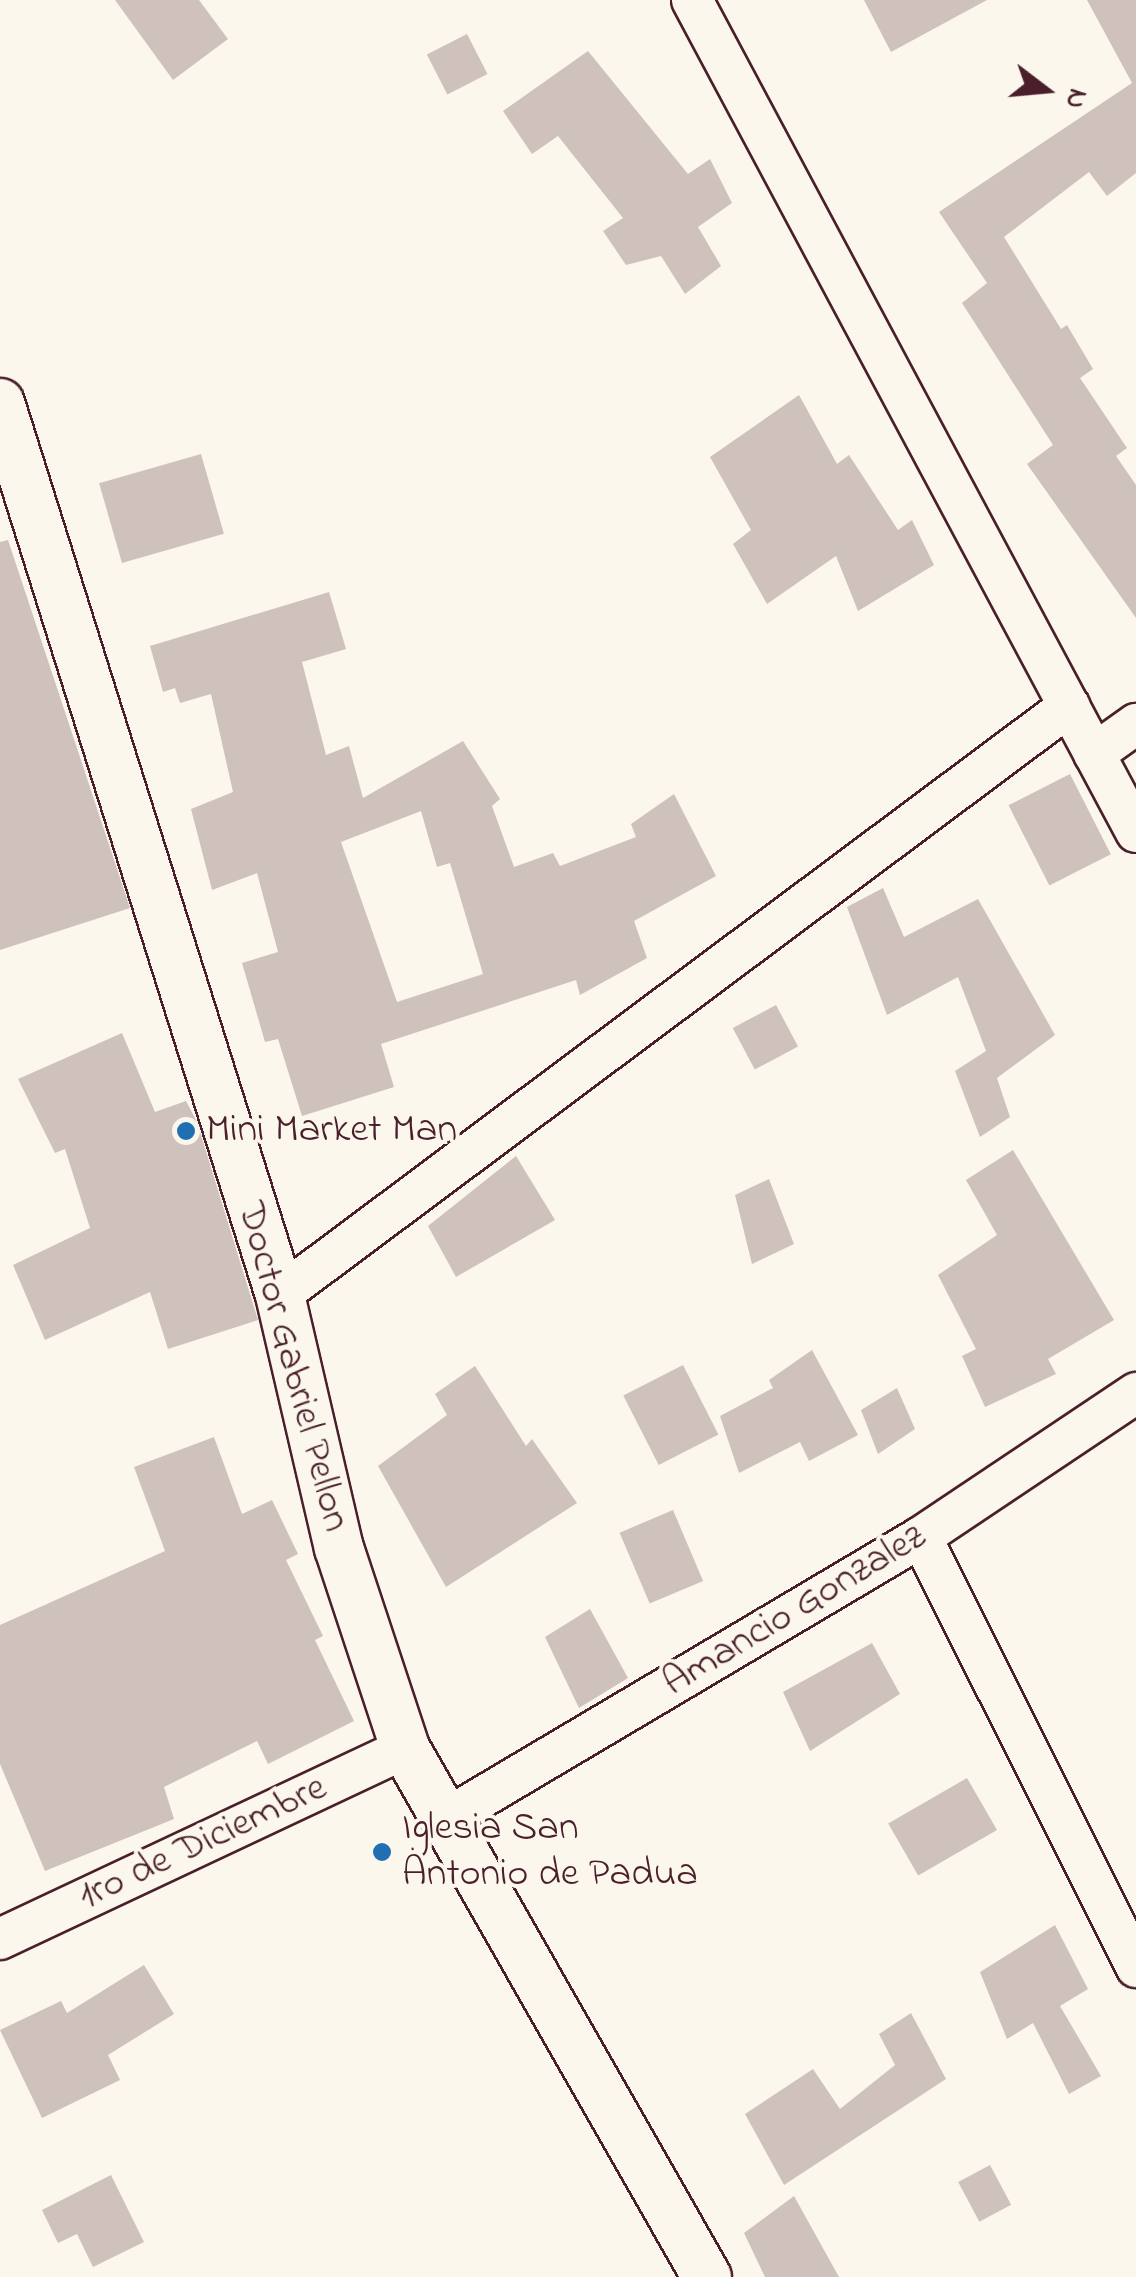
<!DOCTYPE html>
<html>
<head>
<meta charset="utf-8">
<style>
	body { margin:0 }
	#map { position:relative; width:1136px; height:2277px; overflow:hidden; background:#fbf7ec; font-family:"Indie Flower",sans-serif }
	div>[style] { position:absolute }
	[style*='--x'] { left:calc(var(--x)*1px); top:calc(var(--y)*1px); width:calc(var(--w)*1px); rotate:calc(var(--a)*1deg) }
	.building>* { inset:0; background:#cfc2bc; transform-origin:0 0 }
	.roads { filter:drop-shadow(2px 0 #4a1f2b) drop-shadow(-2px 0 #4a1f2b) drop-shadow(0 2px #4a1f2b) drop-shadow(0 -2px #4a1f2b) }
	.minor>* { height:40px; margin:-20px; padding:0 20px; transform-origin:20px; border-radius:20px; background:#fbf7ec }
	.tertiary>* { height:48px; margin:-24px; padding:0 24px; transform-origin:24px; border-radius:24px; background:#fbf7ec }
	.dots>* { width:28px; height:28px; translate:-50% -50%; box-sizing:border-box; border:5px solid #fbf7ec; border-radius:50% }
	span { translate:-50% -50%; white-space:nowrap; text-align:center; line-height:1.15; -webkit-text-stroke:8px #fbf7ec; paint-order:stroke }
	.poi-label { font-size:40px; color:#4a1f2b }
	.left { translate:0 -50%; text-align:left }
	.street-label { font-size:40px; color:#4a1f2b }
	.north { position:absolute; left:996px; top:40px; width:100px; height:100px; -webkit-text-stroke:8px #fbf7ec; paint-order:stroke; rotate:106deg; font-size:28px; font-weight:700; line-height:40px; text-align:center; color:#4a1f2b }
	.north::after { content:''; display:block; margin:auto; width:35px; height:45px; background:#4a1f2b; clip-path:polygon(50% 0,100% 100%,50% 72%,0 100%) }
</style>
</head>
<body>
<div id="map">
	<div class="building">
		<i style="clip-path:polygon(115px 0,199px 0,228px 39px,173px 80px)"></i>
		<i style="clip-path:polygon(864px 0,987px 0,891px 52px)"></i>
		<i style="clip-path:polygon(1087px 0,1136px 0,1136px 173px,1107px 196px,1089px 172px,1004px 237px,1061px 329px,1067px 325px,1093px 369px,1080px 378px,1127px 448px,1116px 456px,1136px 485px,1136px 618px,1027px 464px,1053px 445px,962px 303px,987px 283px,939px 212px,1132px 83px)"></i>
		<i style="left:467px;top:34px;width:45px;height:45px;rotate:63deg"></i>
		<i style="clip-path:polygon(588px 51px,688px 174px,710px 159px,732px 203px,698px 227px,721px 266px,685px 294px,661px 256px,626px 265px,603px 231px,623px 218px,558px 136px,532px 154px,503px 111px)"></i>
		<i style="clip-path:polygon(799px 395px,837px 464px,849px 455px,898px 530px,912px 520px,934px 565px,858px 611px,836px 556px,767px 604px,733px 544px,751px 530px,710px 457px)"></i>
		<i style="left:201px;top:454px;width:83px;height:106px;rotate:74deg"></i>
		<i style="clip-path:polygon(8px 540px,130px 908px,0 950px,0 542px)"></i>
		<i style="clip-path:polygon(evenodd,329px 592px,346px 649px,302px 662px,326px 755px,349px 746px,363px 798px,463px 741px,500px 799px,492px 806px,514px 867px,553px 853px,560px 866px,636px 837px,631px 824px,674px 794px,716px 876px,634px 921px,647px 958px,580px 995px,576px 980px,381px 1044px,394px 1087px,302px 1116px,278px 1039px,265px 1042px,242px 963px,278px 952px,257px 873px,212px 890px,191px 809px,233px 792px,211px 694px,180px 703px,175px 688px,163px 692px,150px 646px,329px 592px,421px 811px,437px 867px,450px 863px,483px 974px,397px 1002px,341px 842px,421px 811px)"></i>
		<i style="left:1070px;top:774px;width:90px;height:69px;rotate:63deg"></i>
		<i style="clip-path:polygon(883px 888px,904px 937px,978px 899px,1055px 1035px,997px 1078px,1010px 1117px,980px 1137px,955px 1071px,986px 1051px,958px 977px,887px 1015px,847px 907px)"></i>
		<i style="left:776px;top:1005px;width:47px;height:49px;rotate:62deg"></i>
		<i style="clip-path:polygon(122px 1033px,155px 1112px,186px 1101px,197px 1122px,258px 1320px,168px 1349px,150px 1292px,45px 1340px,13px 1265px,90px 1228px,65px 1149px,55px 1153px,18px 1079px)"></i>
		<i style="clip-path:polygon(1013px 1150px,1114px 1320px,1048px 1359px,1056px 1374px,985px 1407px,962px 1356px,976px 1349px,938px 1275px,997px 1235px,966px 1180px)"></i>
		<i style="clip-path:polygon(516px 1156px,555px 1220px,456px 1277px,428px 1226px)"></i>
		<i style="clip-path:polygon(769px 1179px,794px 1244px,752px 1264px,735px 1195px)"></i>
		<i style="clip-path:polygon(812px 1350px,858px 1435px,809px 1461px,800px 1442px,739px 1473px,720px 1416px,773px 1388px,769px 1380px)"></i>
		<i style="left:683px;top:1365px;width:78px;height:67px;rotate:63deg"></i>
		<i style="clip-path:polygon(475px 1366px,526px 1446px,532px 1439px,577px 1503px,446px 1587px,378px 1466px,447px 1415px,435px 1394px)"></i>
		<i style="clip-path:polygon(897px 1388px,915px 1429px,878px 1454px,861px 1410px)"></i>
		<i style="clip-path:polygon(214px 1437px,242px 1514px,272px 1500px,298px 1554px,286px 1560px,323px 1636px,315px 1640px,354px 1721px,268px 1764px,257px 1741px,164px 1787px,174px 1819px,45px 1871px,0 1764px,0 1625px,165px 1551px,134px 1467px)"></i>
		<i style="left:673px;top:1510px;width:77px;height:58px;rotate:67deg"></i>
		<i style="clip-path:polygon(590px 1609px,628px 1678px,579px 1708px,545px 1637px)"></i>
		<i style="clip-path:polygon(872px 1643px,900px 1694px,810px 1751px,783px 1692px)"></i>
		<i style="left:967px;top:1778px;width:60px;height:91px;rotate:60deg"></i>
		<i style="clip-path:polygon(1055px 1925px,1088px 1989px,1060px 2006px,1101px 2076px,1069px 2094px,1033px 2023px,1007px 2039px,980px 1972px)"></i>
		<i style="clip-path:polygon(144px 1965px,174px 2014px,108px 2055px,120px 2080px,42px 2118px,0 2030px,61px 2001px,67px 2013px)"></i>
		<i style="clip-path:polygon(911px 2013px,946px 2079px,784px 2185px,745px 2114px,813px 2069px,840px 2109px,895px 2065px,879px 2034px)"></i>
		<i style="left:990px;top:2165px;width:45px;height:36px;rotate:62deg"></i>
		<i style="clip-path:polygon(111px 2175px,144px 2242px,93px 2267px,77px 2234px,58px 2243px,42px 2210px)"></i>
		<i style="clip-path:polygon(794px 2196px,839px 2277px,765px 2277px,744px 2233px)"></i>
	</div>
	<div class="roads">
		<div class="minor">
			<i style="--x:692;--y:0;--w:943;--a:61.91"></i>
			<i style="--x:1094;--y:754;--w:52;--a:-35.5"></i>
			<i style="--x:280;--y:1295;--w:985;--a:-36.74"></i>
			<i style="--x:921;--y:1537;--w:481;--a:63.4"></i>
			<i style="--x:447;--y:1818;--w:551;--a:-30.66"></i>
			<i style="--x:921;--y:1537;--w:259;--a:-33.8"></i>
			<i style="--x:0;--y:1939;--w:448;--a:-25.2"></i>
		</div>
		<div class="tertiary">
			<i style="--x:0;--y:403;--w:935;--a:72.57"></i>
			<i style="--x:280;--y:1295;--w:260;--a:76.9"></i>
			<i style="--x:339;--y:1548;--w:211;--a:71.7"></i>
			<i style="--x:405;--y:1748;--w:609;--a:60.28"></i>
		</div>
	</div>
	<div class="dots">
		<i style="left:186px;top:1131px;background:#1f6fb2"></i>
		<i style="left:382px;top:1852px;background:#1f6fb2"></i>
	</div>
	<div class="poi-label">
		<span class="left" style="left:206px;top:1131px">Mini Market Man</span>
		<span class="left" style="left:402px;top:1852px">Iglesia San<br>Antonio de Padua</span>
	</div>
	<div class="street-label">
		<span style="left:292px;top:1367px;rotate:75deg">Doctor Gabriel Pellon</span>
		<span style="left:795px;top:1611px;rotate:-31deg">Amancio Gonzalez</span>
		<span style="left:203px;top:1843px;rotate:-25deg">1ro de Diciembre</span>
	</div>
	<div class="north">N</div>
</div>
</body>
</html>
